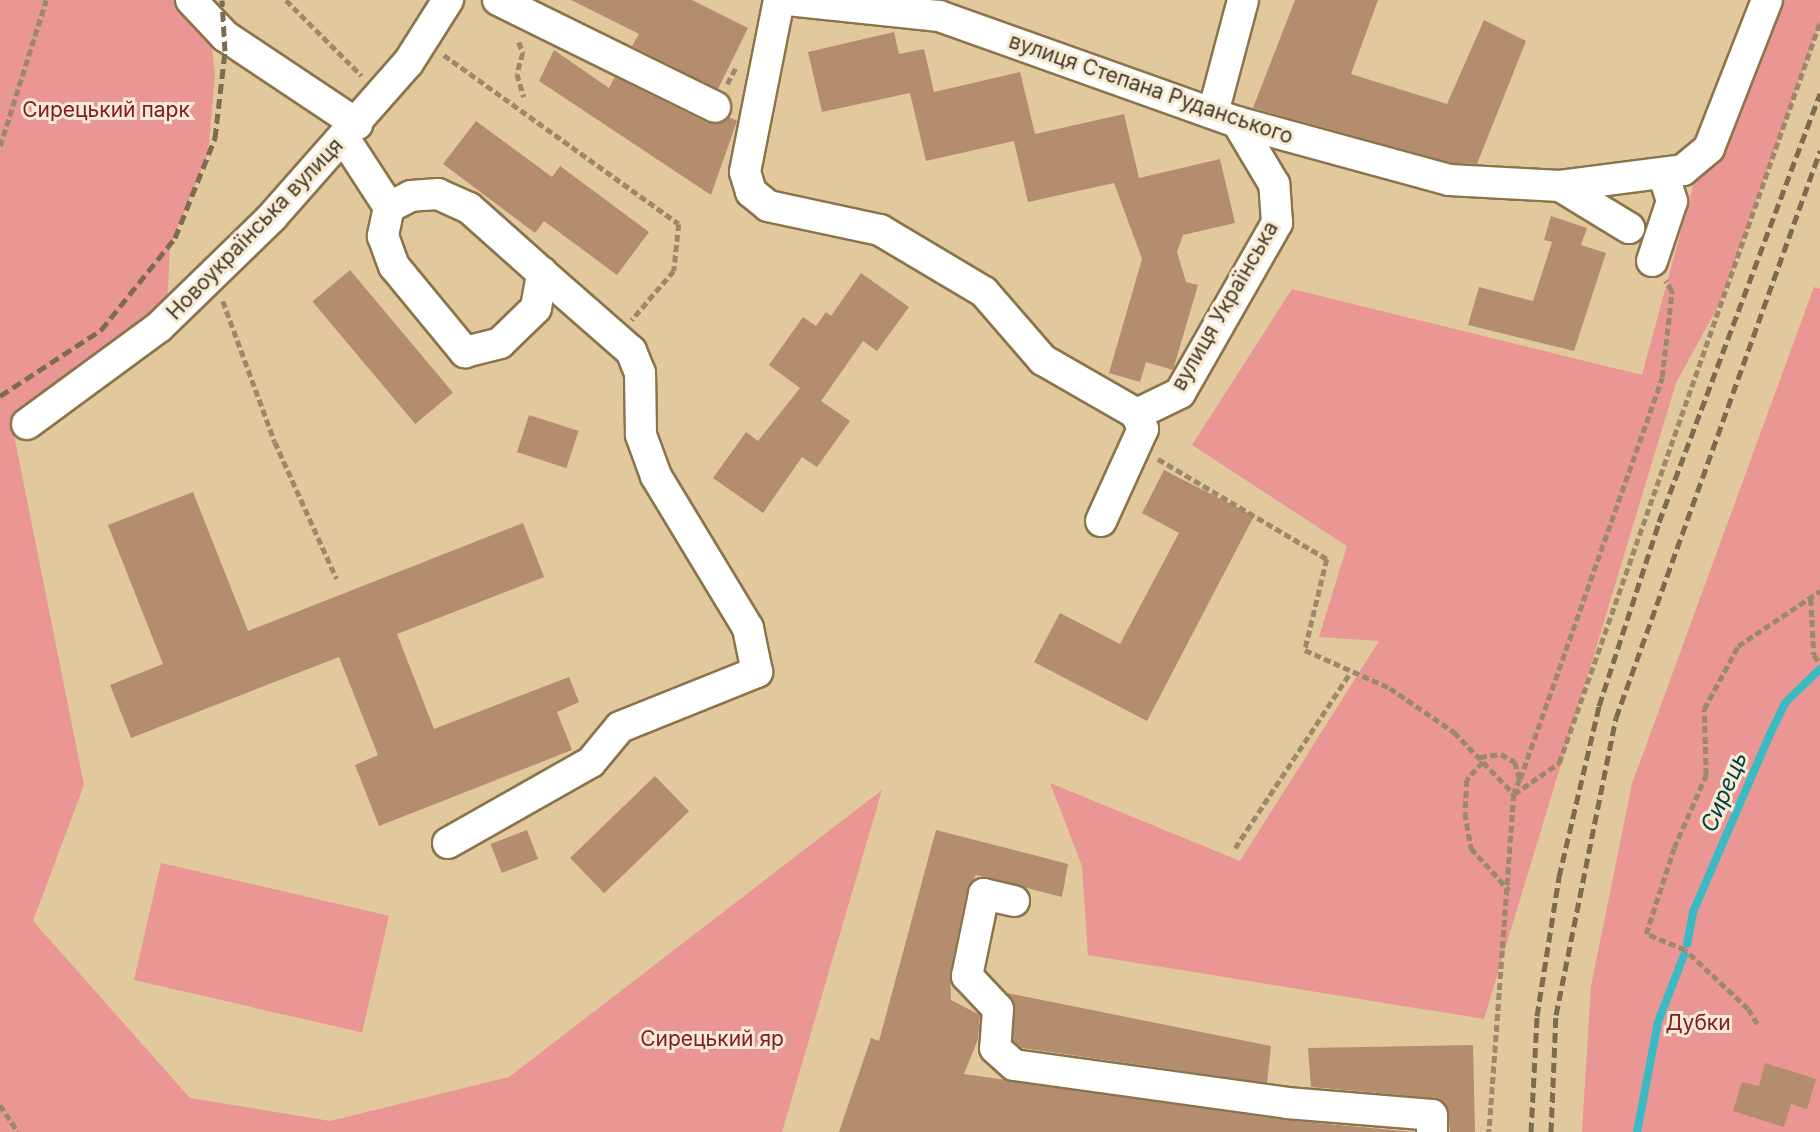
<!DOCTYPE html>
<html>
<head>
<meta charset="utf-8">
<style>
	body { margin:0 }
	#map { position:relative; width:1820px; height:1132px; overflow:hidden; background:#e2c89d; font-family:Inter,sans-serif }
	div>[style] { position:absolute }
	[style*='--x'] { left:calc(var(--x)*1px); top:calc(var(--y)*1px); width:calc(var(--w)*1px); rotate:calc(var(--a)*1deg) }
	.green>* { inset:0; background:#e99694; transform-origin:0 0 }
	.stream>* { height:8px; margin:-4px; padding:0 4px; transform-origin:4px; border-radius:4px; background:#3abac2 }
	.building>* { inset:0; background:#b48d6e; transform-origin:0 0 }
	.path>* { height:4.5px; margin-top:-2.25px; transform-origin:0; background:repeating-linear-gradient(90deg,#9c8969 0 7px,transparent 0 10.5px) }
	.roads { filter:drop-shadow(2px 0 #8b744b) drop-shadow(-2px 0 #8b744b) drop-shadow(0 2px #8b744b) drop-shadow(0 -2px #8b744b) }
	.minor>* { height:30px; margin:-15px; padding:0 15px; transform-origin:15px; border-radius:15px; background:#fff }
	.rail>* { height:5px; margin-top:-2.5px; transform-origin:0; background:repeating-linear-gradient(90deg,#7b6b51 0 10px,transparent 0 15px) }
	span { translate:-50% -50%; white-space:nowrap; text-align:center; line-height:1.15; -webkit-text-stroke:6px #f8ebd5; paint-order:stroke }
	.street-label { font-size:21px; color:#453b29 }
	.park-label { font-size:21px; color:#831b25 }
	.water-label { font-size:23px; color:#044043; font-style:italic }
</style>
</head>
<body>
<div id="map">
	<div class="green">
		<i style="clip-path:polygon(0 0,206px 0,215px 75px,208px 154px,170px 246px,167px 307px,12px 425px,84px 785px,33px 921px,190px 1098px,330px 1121px,509px 1077px,882px 790px,782px 1132px,0 1132px)"></i>
		<i style="clip-path:polygon(1761px 0,1820px 0,1820px 23px,1722px 299px,1676px 383px,1484px 1019px,1088px 955px,1082px 866px,1050px 783px,1240px 861px,1379px 641px,1319px 637px,1347px 546px,1192px 445px,1292px 289px,1642px 375px,1705px 142px)"></i>
		<i style="clip-path:polygon(1814px 287px,1820px 289px,1820px 1132px,1582px 1132px,1591px 986px,1632px 784px)"></i>
		<i style="left:161px;top:863px;width:234px;height:120px;rotate:13deg"></i>
	</div>
	<div class="stream">
		<i style="--x:1687;--y:944;--w:33;--a:-79"></i>
		<i style="--x:1693;--y:912;--w:196;--a:-66.6"></i>
		<i style="--x:1771;--y:732;--w:32;--a:-64"></i>
		<i style="--x:1785;--y:703;--w:49;--a:-44.2"></i>
		<i style="--x:1637;--y:1132;--w:112;--a:-79.2"></i>
		<i style="--x:1658;--y:1022;--w:72;--a:-68.8"></i>
	</div>
	<div class="building">
		<i style="clip-path:polygon(571px 0,692px 0,748px 28px,718px 89px,632px 46px,639px 34px)"></i>
		<i style="clip-path:polygon(1295px 0,1378px 0,1351px 74px,1447px 104px,1484px 20px,1526px 41px,1477px 164px,1452px 163px,1253px 108px)"></i>
		<i style="clip-path:polygon(894px 32px,899px 54px,924px 49px,934px 92px,1020px 72px,1035px 134px,1124px 114px,1139px 178px,1220px 159px,1235px 223px,1183px 235px,1177px 252px,1186px 282px,1198px 285px,1173px 370px,1146px 362px,1140px 382px,1109px 373px,1142px 259px,1114px 183px,1028px 202px,1014px 141px,926px 161px,910px 93px,822px 112px,808px 52px)"></i>
		<i style="clip-path:polygon(554px 50px,609px 88px,615px 77px,707px 123px,729px 117px,737px 121px,711px 195px,539px 81px)"></i>
		<i style="clip-path:polygon(476px 121px,552px 177px,560px 166px,649px 232px,617px 275px,544px 221px,535px 233px,443px 164px)"></i>
		<i style="clip-path:polygon(1551px 216px,1587px 228px,1581px 245px,1606px 253px,1574px 351px,1468px 325px,1479px 287px,1533px 301px,1552px 242px,1544px 240px)"></i>
		<i style="left:350px;top:270px;width:160px;height:49px;rotate:50deg"></i>
		<i style="clip-path:polygon(861px 273px,909px 307px,877px 351px,863px 341px,821px 401px,850px 421px,817px 467px,802px 457px,763px 513px,713px 478px,746px 432px,758px 441px,800px 388px,769px 365px,803px 317px,816px 326px,826px 312px,831px 316px)"></i>
		<i style="left:529px;top:415px;width:52px;height:39px;rotate:18deg"></i>
		<i style="clip-path:polygon(1164px 470px,1254px 516px,1147px 721px,1034px 662px,1060px 613px,1120px 644px,1179px 533px,1142px 513px)"></i>
		<i style="clip-path:polygon(193px 492px,248px 631px,523px 523px,544px 577px,397px 634px,434px 729px,569px 677px,579px 702px,557px 712px,572px 750px,379px 826px,355px 765px,378px 755px,339px 657px,131px 738px,110px 685px,163px 664px,108px 525px)"></i>
		<i style="left:655px;top:776px;width:49px;height:118px;rotate:46deg"></i>
		<i style="left:527px;top:830px;width:31px;height:39px;rotate:69deg"></i>
		<i style="clip-path:polygon(936px 830px,1068px 864px,1062px 897px,976px 875px,967px 890px,950px 973px,951px 1000px,980px 1015px,978px 1039px,964px 1074px,1285px 1120px,1415px 1132px,839px 1132px,871px 1038px,879px 1041px)"></i>
		<i style="clip-path:polygon(1007px 993px,1271px 1046px,1267px 1083px,1022px 1048px,1013px 1041px,1015px 1004px)"></i>
		<i style="clip-path:polygon(1473px 1045px,1475px 1132px,1450px 1132px,1448px 1107px,1434px 1098px,1311px 1087px,1308px 1048px)"></i>
		<i style="clip-path:polygon(1765px 1063px,1816px 1079px,1807px 1109px,1791px 1104px,1784px 1127px,1733px 1111px,1742px 1082px,1759px 1086px)"></i>
	</div>
	<div class="path">
		<i style="--x:286;--y:0;--w:107;--a:45"></i>
		<i style="--x:519;--y:42;--w:12;--a:70"></i>
		<i style="--x:523;--y:53;--w:22;--a:106"></i>
		<i style="--x:517;--y:74;--w:24;--a:73"></i>
		<i style="--x:444;--y:55;--w:289;--a:35.7"></i>
		<i style="--x:679;--y:224;--w:47;--a:96.1"></i>
		<i style="--x:674;--y:271;--w:65;--a:130.6"></i>
		<i style="--x:727;--y:84;--w:19;--a:-62"></i>
		<i style="--x:0;--y:146;--w:153;--a:-72.5"></i>
		<i style="--x:223;--y:301;--w:150;--a:69.8"></i>
		<i style="--x:275;--y:442;--w:150;--a:65.7"></i>
		<i style="--x:1158;--y:459;--w:196;--a:30.6"></i>
		<i style="--x:1327;--y:559;--w:94;--a:103.6"></i>
		<i style="--x:1305;--y:650;--w:93;--a:24.1"></i>
		<i style="--x:1390;--y:688;--w:78;--a:34.5"></i>
		<i style="--x:1454;--y:732;--w:86;--a:45.9"></i>
		<i style="--x:1514;--y:794;--w:339;--a:94.2"></i>
		<i style="--x:1811;--y:599;--w:56;--a:86.9"></i>
		<i style="--x:1814;--y:655;--w:10;--a:53"></i>
		<i style="--x:1480;--y:757;--w:21;--a:-8"></i>
		<i style="--x:1501;--y:754;--w:16;--a:30"></i>
		<i style="--x:1515;--y:762;--w:18;--a:74"></i>
		<i style="--x:1520;--y:779;--w:15;--a:113"></i>
		<i style="--x:1483;--y:762;--w:24;--a:132"></i>
		<i style="--x:1467;--y:780;--w:33;--a:93"></i>
		<i style="--x:1465;--y:813;--w:36;--a:80"></i>
		<i style="--x:1471;--y:848;--w:57;--a:47.9"></i>
		<i style="--x:1520;--y:779;--w:426;--a:-70.5"></i>
		<i style="--x:1662;--y:377;--w:87;--a:-83.4"></i>
		<i style="--x:1672;--y:291;--w:12;--a:-125"></i>
		<i style="--x:1514;--y:794;--w:55;--a:-34.6"></i>
		<i style="--x:1559;--y:763;--w:786;--a:-70.6"></i>
		<i style="--x:1235;--y:848;--w:209;--a:-56.7"></i>
		<i style="--x:1757;--y:1024;--w:17;--a:-121"></i>
		<i style="--x:1748;--y:1009;--w:86;--a:-136.9"></i>
		<i style="--x:1685;--y:950;--w:42;--a:-157.7"></i>
		<i style="--x:1646;--y:934;--w:90;--a:-72"></i>
		<i style="--x:1674;--y:848;--w:80;--a:-66.3"></i>
		<i style="--x:1706;--y:775;--w:66;--a:-91.7"></i>
		<i style="--x:1704;--y:709;--w:72;--a:-61.6"></i>
		<i style="--x:1738;--y:646;--w:99;--a:-33.9"></i>
		<i style="--x:0;--y:1105;--w:32;--a:56"></i>
	</div>
	<div class="roads">
		<div class="minor">
			<i style="--x:191;--y:0;--w:50;--a:46.6"></i>
			<i style="--x:225;--y:36;--w:159;--a:33.7"></i>
			<i style="--x:498;--y:0;--w:242;--a:26.2"></i>
			<i style="--x:779;--y:0;--w:175;--a:101.2"></i>
			<i style="--x:745;--y:172;--w:21;--a:73"></i>
			<i style="--x:751;--y:192;--w:22;--a:39"></i>
			<i style="--x:768;--y:206;--w:115;--a:12.1"></i>
			<i style="--x:880;--y:230;--w:121;--a:30.8"></i>
			<i style="--x:984;--y:292;--w:90;--a:49.1"></i>
			<i style="--x:1043;--y:360;--w:108;--a:29.9"></i>
			<i style="--x:1137;--y:414;--w:48;--a:-26"></i>
			<i style="--x:1180;--y:393;--w:196;--a:-60.3"></i>
			<i style="--x:1277;--y:223;--w:39;--a:-94"></i>
			<i style="--x:1274;--y:184;--w:72;--a:-120.8"></i>
			<i style="--x:786;--y:0;--w:154;--a:6"></i>
			<i style="--x:939;--y:16;--w:316;--a:19.6"></i>
			<i style="--x:1237;--y:122;--w:220;--a:15.3"></i>
			<i style="--x:1449;--y:180;--w:111;--a:3.1"></i>
			<i style="--x:1560;--y:186;--w:81;--a:31.3"></i>
			<i style="--x:1213;--y:113;--w:117;--a:-75.1"></i>
			<i style="--x:344;--y:138;--w:82;--a:56.9"></i>
			<i style="--x:389;--y:207;--w:30;--a:102"></i>
			<i style="--x:383;--y:236;--w:32;--a:70"></i>
			<i style="--x:394;--y:266;--w:112;--a:50.5"></i>
			<i style="--x:465;--y:352;--w:36;--a:-14"></i>
			<i style="--x:500;--y:343;--w:50;--a:-44.2"></i>
			<i style="--x:536;--y:308;--w:36;--a:-80"></i>
			<i style="--x:542;--y:273;--w:98;--a:-138.3"></i>
			<i style="--x:469;--y:208;--w:34;--a:-156"></i>
			<i style="--x:438;--y:194;--w:27;--a:176"></i>
			<i style="--x:411;--y:196;--w:25;--a:153"></i>
			<i style="--x:1560;--y:186;--w:124;--a:-7.4"></i>
			<i style="--x:1683;--y:170;--w:34;--a:-40"></i>
			<i style="--x:1709;--y:148;--w:159;--a:-68.6"></i>
			<i style="--x:1652;--y:261;--w:63;--a:-71.6"></i>
			<i style="--x:1672;--y:201;--w:28;--a:-108"></i>
			<i style="--x:27;--y:424;--w:164;--a:-36.3"></i>
			<i style="--x:159;--y:327;--w:158;--a:-44.2"></i>
			<i style="--x:272;--y:217;--w:205;--a:-48.6"></i>
			<i style="--x:408;--y:63;--w:75;--a:-57.6"></i>
			<i style="--x:1101;--y:521;--w:101;--a:-65.5"></i>
			<i style="--x:1143;--y:429;--w:19;--a:-115"></i>
			<i style="--x:448;--y:843;--w:164;--a:-29.5"></i>
			<i style="--x:591;--y:762;--w:45;--a:-50.4"></i>
			<i style="--x:620;--y:727;--w:148;--a:-21.9"></i>
			<i style="--x:757;--y:672;--w:45;--a:-101.6"></i>
			<i style="--x:748;--y:628;--w:178;--a:-121.2"></i>
			<i style="--x:656;--y:476;--w:44;--a:-110.1"></i>
			<i style="--x:641;--y:435;--w:62;--a:-90.9"></i>
			<i style="--x:640;--y:373;--w:24;--a:-112"></i>
			<i style="--x:631;--y:351;--w:118;--a:-138.8"></i>
			<i style="--x:1014;--y:901;--w:31;--a:-167"></i>
			<i style="--x:984;--y:894;--w:84;--a:101.7"></i>
			<i style="--x:967;--y:976;--w:45;--a:46.8"></i>
			<i style="--x:998;--y:1009;--w:39;--a:94"></i>
			<i style="--x:995;--y:1048;--w:25;--a:42"></i>
			<i style="--x:1014;--y:1065;--w:276;--a:7.9"></i>
			<i style="--x:1287;--y:1103;--w:145;--a:4.7"></i>
			<i style="--x:1432;--y:1115;--w:17;--a:90"></i>
		</div>
	</div>
	<div class="rail">
		<i style="--x:0;--y:396;--w:121;--a:-33.2"></i>
		<i style="--x:101;--y:330;--w:118;--a:-51.2"></i>
		<i style="--x:175;--y:238;--w:108;--a:-68.2"></i>
		<i style="--x:215;--y:138;--w:88;--a:-83.4"></i>
		<i style="--x:225;--y:51;--w:51;--a:-93.4"></i>
		<i style="--x:1531;--y:1132;--w:116;--a:-87"></i>
		<i style="--x:1537;--y:1016;--w:141;--a:-81"></i>
		<i style="--x:1559;--y:877;--w:176;--a:-76.8"></i>
		<i style="--x:1599;--y:706;--w:194;--a:-71.9"></i>
		<i style="--x:1659;--y:522;--w:458;--a:-69.4"></i>
		<i style="--x:1551;--y:1132;--w:117;--a:-87.6"></i>
		<i style="--x:1556;--y:1015;--w:303;--a:-78.6"></i>
		<i style="--x:1616;--y:718;--w:603;--a:-70.21"></i>
	</div>
	<div class="street-label">
		<span style="left:1151px;top:89px;rotate:19deg">вулиця Степана Руданського</span>
		<span style="left:255px;top:229px;rotate:-46deg">Новоукраїнська вулиця</span>
		<span style="left:1225px;top:306px;rotate:-60deg">вулиця Українська</span>
	</div>
	<div class="park-label">
		<span style="left:106px;top:110px">Сирецький парк</span>
		<span style="left:1698px;top:1023px">Дубки</span>
		<span style="left:712px;top:1039px">Сирецький яр</span>
	</div>
	<div class="water-label">
		<span style="left:1724px;top:792px;rotate:-67deg">Сирець</span>
	</div>
</div>
</body>
</html>
